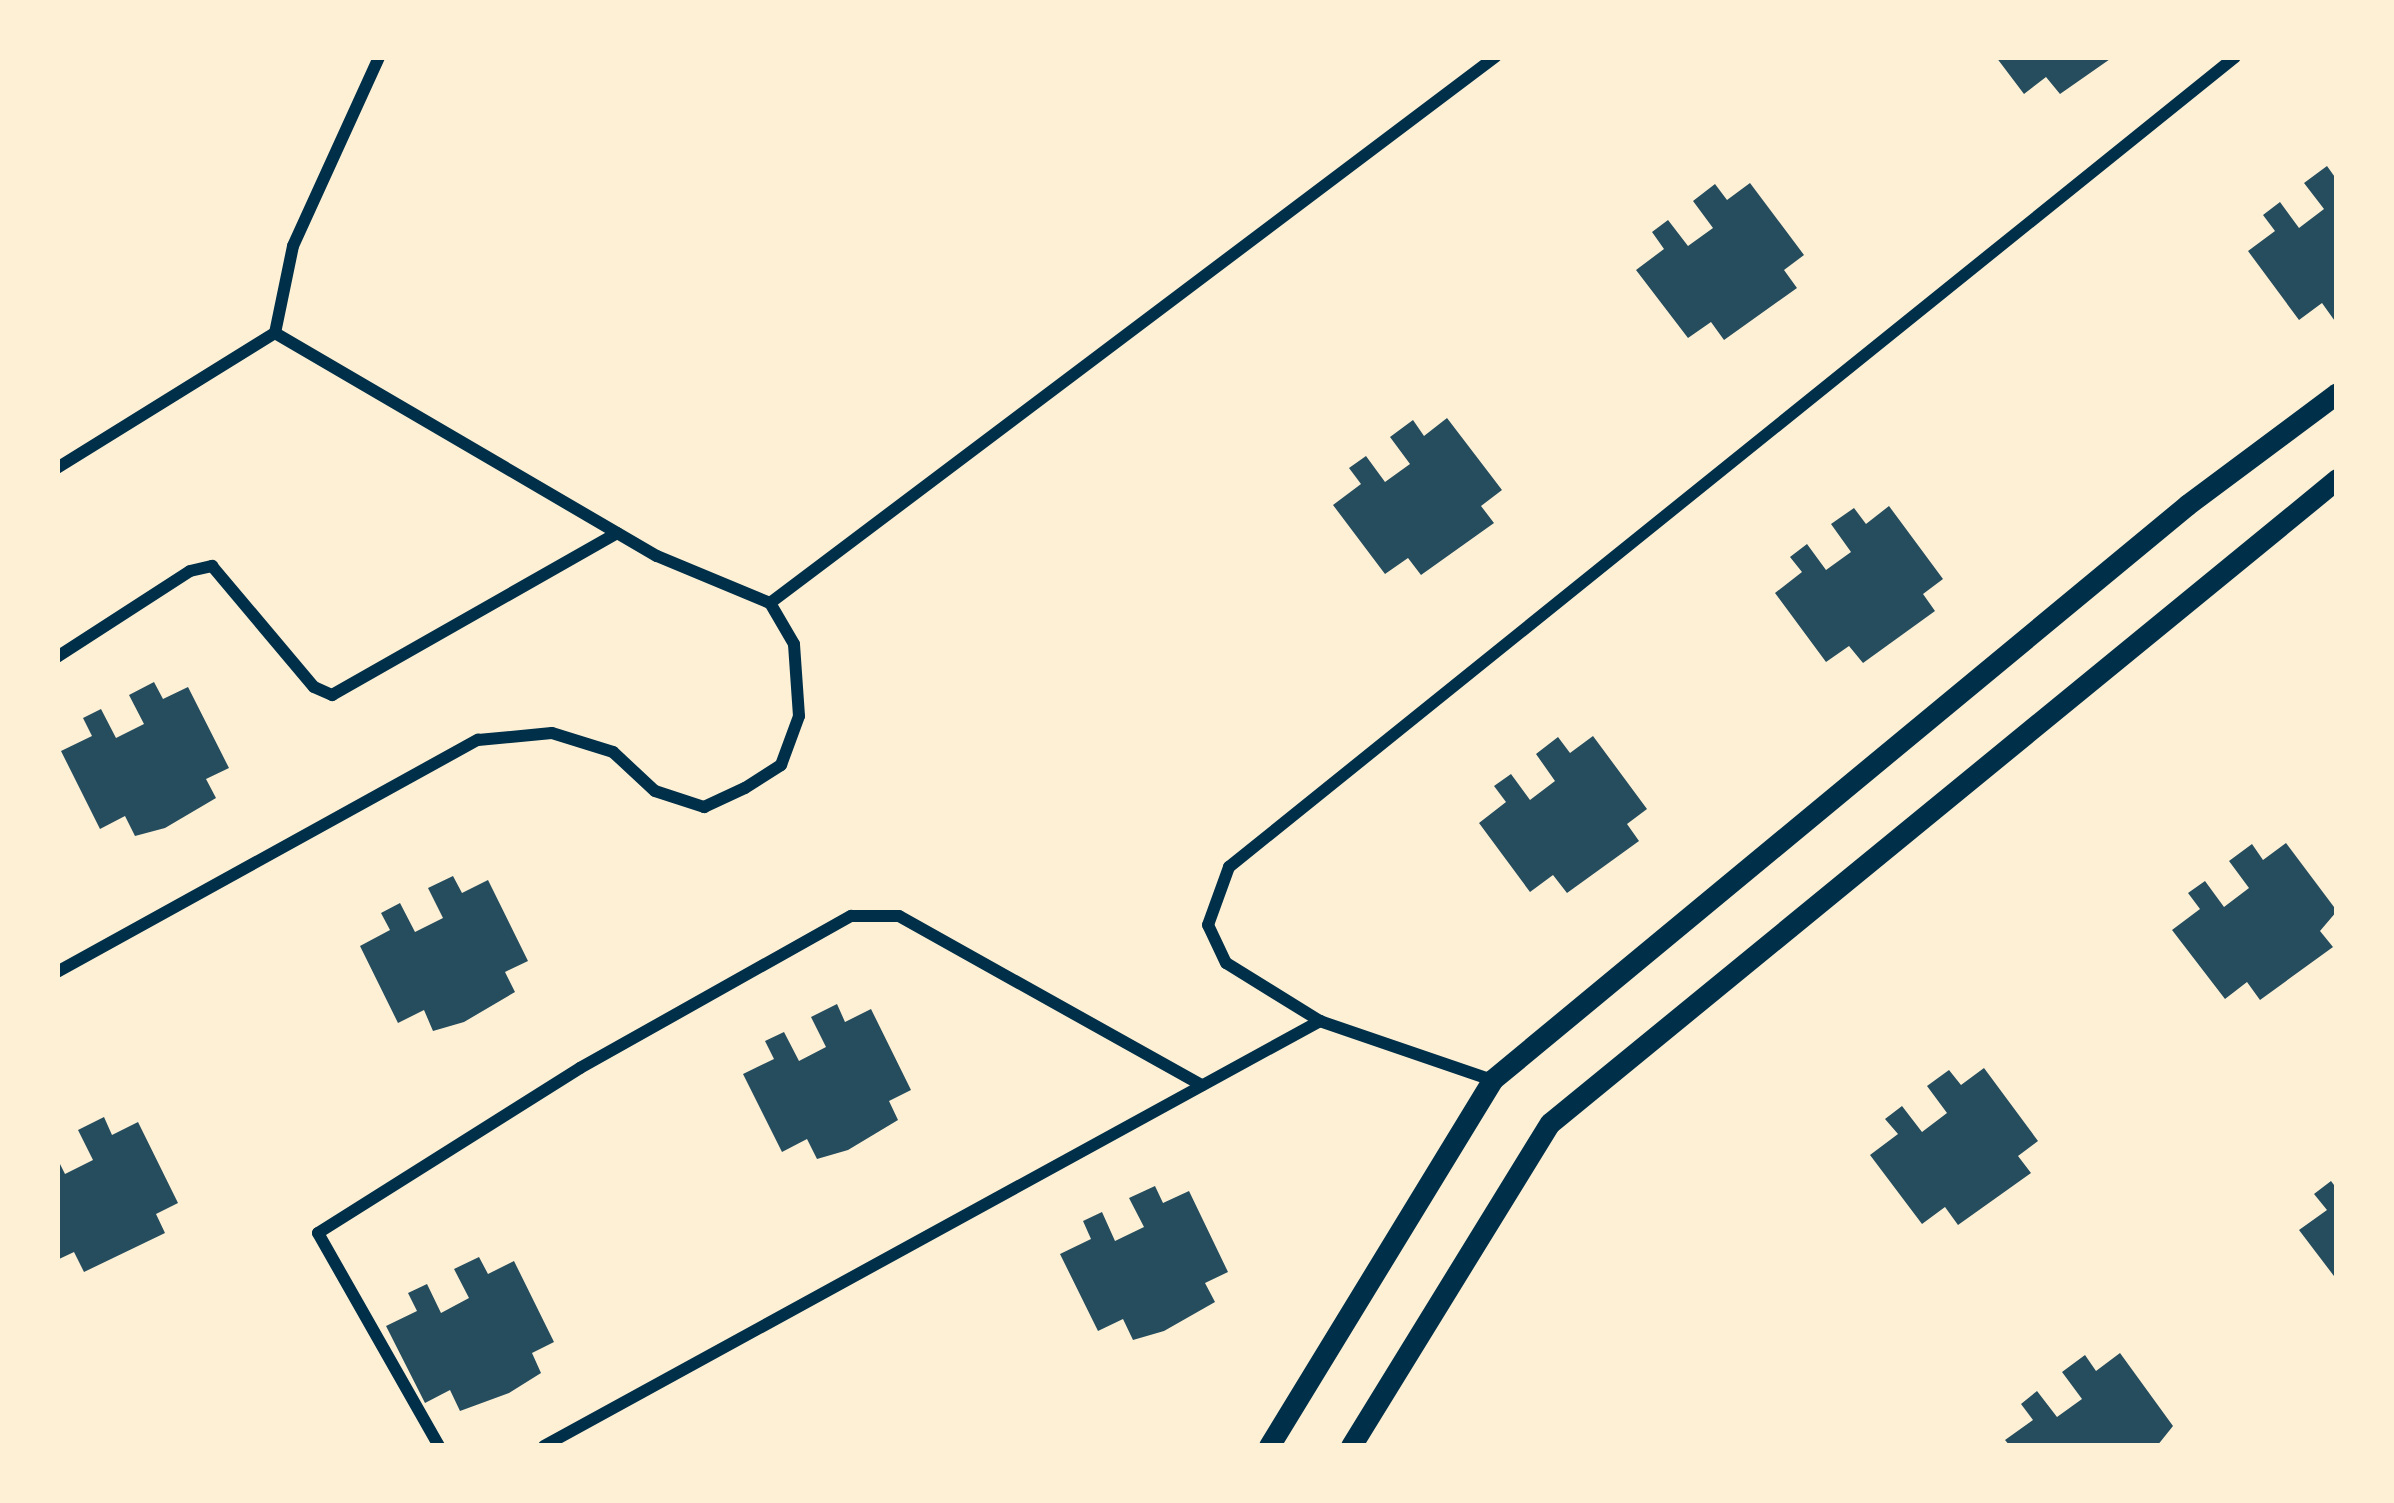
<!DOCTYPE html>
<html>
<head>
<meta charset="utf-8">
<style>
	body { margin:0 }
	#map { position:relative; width:2394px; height:1503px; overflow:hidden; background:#fdf0d5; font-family:"Fira Sans",sans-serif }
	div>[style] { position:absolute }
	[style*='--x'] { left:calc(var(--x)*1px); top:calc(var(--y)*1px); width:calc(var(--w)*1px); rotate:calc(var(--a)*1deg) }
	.building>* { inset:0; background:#264d5e }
	.minor>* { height:12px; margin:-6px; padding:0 6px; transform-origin:6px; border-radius:6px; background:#003049 }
	.tertiary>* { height:21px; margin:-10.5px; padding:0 10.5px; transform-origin:10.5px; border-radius:10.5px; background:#003049 }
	span { translate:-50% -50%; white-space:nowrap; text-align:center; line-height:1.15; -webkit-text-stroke:9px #fdf0d5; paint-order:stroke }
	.frame { position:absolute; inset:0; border:60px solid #fdf0d5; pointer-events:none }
</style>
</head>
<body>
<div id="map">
	<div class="building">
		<i style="clip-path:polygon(1996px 57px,2113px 57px,2060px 94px,2046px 77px,2024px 94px)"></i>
		<i style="clip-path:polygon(2327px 166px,2337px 180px,2337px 324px,2322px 303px,2299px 320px,2248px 251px,2275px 231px,2263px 215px,2280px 202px,2299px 228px,2324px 209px,2304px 183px)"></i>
		<i style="clip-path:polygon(1750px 183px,1804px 255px,1784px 270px,1797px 288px,1724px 340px,1711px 322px,1688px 338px,1636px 270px,1664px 249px,1652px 232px,1668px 220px,1688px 246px,1713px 228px,1693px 201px,1715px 184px,1727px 200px)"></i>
		<i style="clip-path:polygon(1447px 418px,1502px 490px,1481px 506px,1494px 523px,1421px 575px,1408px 558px,1385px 574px,1333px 505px,1361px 484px,1349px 468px,1366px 456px,1385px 482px,1410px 464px,1390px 437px,1413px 420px,1424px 436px)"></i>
		<i style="clip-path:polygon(1889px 506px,1943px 579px,1923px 594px,1935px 611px,1863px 663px,1849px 646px,1826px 662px,1775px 593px,1802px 572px,1790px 557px,1807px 544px,1826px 570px,1851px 552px,1831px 524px,1854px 508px,1866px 524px)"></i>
		<i style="clip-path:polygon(154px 682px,163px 699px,188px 687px,229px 768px,206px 779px,216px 798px,165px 828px,135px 836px,125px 816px,100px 829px,61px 751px,92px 736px,83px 718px,101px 709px,116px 738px,144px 724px,129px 695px)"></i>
		<i style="clip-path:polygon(1593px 736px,1647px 809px,1627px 824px,1639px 841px,1567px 893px,1553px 875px,1530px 892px,1479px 823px,1506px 802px,1494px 786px,1511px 774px,1530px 800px,1555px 781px,1536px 754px,1558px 737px,1570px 753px)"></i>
		<i style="clip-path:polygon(2286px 843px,2337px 911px,2320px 931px,2333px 947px,2260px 1000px,2247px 982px,2225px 999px,2172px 930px,2200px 909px,2188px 893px,2205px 881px,2224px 907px,2249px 888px,2229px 861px,2252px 844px,2263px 860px)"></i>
		<i style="clip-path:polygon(453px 876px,462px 893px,488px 880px,528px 961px,505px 972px,515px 992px,464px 1022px,433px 1031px,424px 1010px,398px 1023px,360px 946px,390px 930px,381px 913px,400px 903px,415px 932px,443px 918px,428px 888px)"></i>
		<i style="clip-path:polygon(837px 1004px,845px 1022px,871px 1009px,911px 1090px,889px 1101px,898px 1120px,848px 1150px,817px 1159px,807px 1139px,782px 1152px,743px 1074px,774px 1059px,765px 1041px,784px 1032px,799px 1061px,826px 1047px,811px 1017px)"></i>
		<i style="clip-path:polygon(1984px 1068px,2038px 1141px,2018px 1156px,2031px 1173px,1958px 1225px,1945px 1207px,1922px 1224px,1870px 1155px,1898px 1134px,1885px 1119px,1902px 1106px,1922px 1132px,1947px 1113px,1927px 1086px,1949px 1070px,1961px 1085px)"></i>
		<i style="clip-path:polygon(104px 1117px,112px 1135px,138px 1122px,178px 1203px,156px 1214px,165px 1233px,84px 1272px,74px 1252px,57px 1260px,57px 1158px,65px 1174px,93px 1160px,78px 1130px)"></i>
		<i style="clip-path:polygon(2331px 1181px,2337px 1189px,2337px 1280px,2299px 1230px,2327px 1210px,2314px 1194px)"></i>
		<i style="clip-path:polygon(1155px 1186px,1163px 1203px,1189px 1191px,1228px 1272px,1205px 1283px,1215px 1302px,1164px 1331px,1133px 1340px,1123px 1319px,1098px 1331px,1060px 1254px,1091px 1239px,1083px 1221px,1102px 1212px,1115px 1241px,1144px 1227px,1129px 1198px)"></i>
		<i style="clip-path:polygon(479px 1257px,488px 1274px,514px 1261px,554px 1342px,532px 1353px,541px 1373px,509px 1393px,460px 1411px,450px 1390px,425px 1403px,386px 1326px,417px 1311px,408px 1293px,427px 1284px,441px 1313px,469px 1298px,454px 1269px)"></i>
		<i style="clip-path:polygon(2120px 1353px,2173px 1426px,2157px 1446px,2010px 1446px,2005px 1440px,2033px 1420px,2021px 1404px,2037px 1391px,2057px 1417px,2082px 1399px,2062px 1372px,2085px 1355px,2096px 1371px)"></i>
	</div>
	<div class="minor">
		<i style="--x:275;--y:333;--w:89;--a:-78.3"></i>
		<i style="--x:293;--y:246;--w:208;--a:-65.5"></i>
		<i style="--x:57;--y:468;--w:256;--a:-31.8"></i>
		<i style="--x:275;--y:333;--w:442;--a:30.3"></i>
		<i style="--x:657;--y:556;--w:122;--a:22.6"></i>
		<i style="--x:770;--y:603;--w:908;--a:-36.98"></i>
		<i style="--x:57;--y:657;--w:158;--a:-32.9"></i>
		<i style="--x:190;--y:571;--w:23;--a:-13"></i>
		<i style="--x:212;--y:566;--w:158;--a:49.9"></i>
		<i style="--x:314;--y:687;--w:20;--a:24"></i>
		<i style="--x:332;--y:695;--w:328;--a:-29.6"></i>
		<i style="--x:57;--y:972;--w:481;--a:-28.9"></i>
		<i style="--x:478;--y:740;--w:74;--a:-5.4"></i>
		<i style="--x:552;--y:733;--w:64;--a:17.3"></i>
		<i style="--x:613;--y:752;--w:57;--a:42.9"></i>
		<i style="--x:655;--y:791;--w:52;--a:18.1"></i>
		<i style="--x:704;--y:807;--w:45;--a:-24.9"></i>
		<i style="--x:745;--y:788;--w:43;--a:-32.6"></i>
		<i style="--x:781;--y:765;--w:52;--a:-69.8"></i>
		<i style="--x:799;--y:716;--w:72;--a:-94"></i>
		<i style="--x:794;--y:644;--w:48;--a:-120.3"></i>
		<i style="--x:1492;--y:1080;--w:182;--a:-161.1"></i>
		<i style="--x:1320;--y:1021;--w:110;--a:-148.3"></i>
		<i style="--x:1226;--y:963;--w:42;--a:-115.3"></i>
		<i style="--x:1208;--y:925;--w:62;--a:-70.1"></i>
		<i style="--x:1229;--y:867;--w:1292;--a:-38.84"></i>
		<i style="--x:439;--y:1446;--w:245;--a:-119.6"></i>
		<i style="--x:318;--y:1233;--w:310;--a:-32.2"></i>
		<i style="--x:580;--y:1068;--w:311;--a:-29.3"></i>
		<i style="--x:851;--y:916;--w:48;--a:0"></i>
		<i style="--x:899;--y:916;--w:347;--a:29.2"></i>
		<i style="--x:544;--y:1446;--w:885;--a:-28.71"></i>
	</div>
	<div class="tertiary">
		<i style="--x:1269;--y:1446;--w:429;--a:-58.6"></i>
		<i style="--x:1492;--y:1080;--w:902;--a:-39.6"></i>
		<i style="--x:2187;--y:505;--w:187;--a:-36.7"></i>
		<i style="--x:1351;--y:1446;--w:379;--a:-58.4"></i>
		<i style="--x:1550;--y:1123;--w:1017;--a:-39.29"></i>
	</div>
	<div class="frame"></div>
</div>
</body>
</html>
